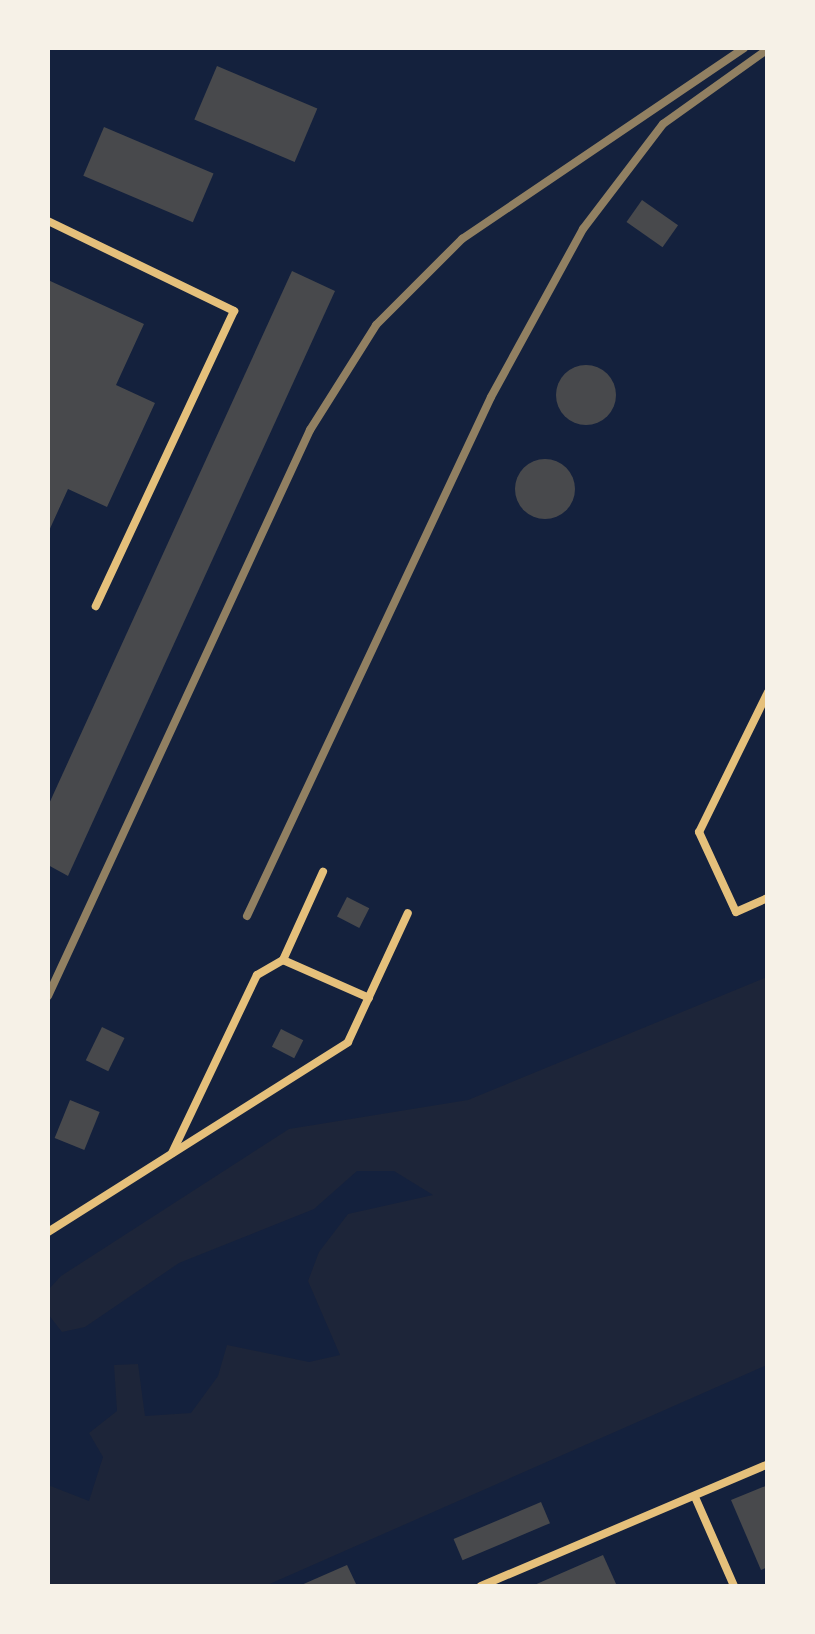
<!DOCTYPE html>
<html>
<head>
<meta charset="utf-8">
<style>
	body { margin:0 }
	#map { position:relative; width:815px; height:1634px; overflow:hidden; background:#14213d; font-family:Lora,serif }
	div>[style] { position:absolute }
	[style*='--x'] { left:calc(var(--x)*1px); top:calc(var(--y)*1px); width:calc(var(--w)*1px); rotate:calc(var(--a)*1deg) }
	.green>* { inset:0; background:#1d2539 }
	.building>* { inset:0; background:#48494c; transform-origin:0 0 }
	.round { border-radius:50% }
	.service>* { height:8px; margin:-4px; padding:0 4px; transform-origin:4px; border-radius:4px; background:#e5c07b }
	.rail>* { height:8px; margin:-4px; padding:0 4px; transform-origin:4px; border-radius:4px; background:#918062 }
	span { translate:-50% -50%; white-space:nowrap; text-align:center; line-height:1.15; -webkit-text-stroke:9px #f6f1e7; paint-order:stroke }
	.frame { position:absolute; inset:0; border:50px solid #f6f1e7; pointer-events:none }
</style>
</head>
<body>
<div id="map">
	<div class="green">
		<i style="clip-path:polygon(767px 977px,767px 1365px,265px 1586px,48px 1586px,48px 1485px,89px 1501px,103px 1457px,89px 1433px,117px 1411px,114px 1365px,138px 1364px,145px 1416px,191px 1413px,218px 1376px,227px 1345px,309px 1362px,340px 1355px,308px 1281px,319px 1252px,348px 1214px,433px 1195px,394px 1171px,357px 1171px,314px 1209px,179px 1263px,85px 1327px,62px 1332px,48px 1314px,48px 1290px,61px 1276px,289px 1129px,468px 1100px)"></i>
	</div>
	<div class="building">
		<i style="left:217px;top:66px;width:109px;height:58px;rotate:23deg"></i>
		<i style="left:104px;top:127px;width:119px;height:53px;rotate:23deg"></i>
		<i style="left:642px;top:200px;width:44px;height:27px;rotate:35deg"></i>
		<i style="clip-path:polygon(292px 271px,335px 291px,68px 876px,48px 865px,48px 806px)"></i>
		<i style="clip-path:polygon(48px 280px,144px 324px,116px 385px,155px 403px,107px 507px,68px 489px,48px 533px)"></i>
		<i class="round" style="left:556px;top:365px;width:60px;height:60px"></i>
		<i class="round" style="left:515px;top:459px;width:60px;height:60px"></i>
		<i style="left:347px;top:897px;width:25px;height:22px;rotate:27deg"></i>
		<i style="left:102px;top:1027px;width:25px;height:37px;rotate:26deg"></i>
		<i style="left:281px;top:1029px;width:25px;height:20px;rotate:27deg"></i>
		<i style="left:70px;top:1100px;width:32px;height:41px;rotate:22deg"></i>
		<i style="clip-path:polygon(768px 1485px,768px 1567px,761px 1570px,731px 1500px)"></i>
		<i style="left:541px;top:1502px;width:23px;height:95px;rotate:67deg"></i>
		<i style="clip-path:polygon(603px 1555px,617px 1586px,532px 1586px)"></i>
		<i style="clip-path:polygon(347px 1565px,357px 1586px,299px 1586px)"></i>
	</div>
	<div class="service">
		<i style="--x:48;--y:221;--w:207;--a:25.8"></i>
		<i style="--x:234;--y:311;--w:326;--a:115.1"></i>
		<i style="--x:768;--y:692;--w:156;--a:116.2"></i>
		<i style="--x:699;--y:832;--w:88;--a:65.2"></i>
		<i style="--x:736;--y:912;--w:35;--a:-24"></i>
		<i style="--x:283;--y:960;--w:97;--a:-65.6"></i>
		<i style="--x:172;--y:1153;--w:197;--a:-64.5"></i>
		<i style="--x:257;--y:975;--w:30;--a:-30"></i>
		<i style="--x:283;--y:960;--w:94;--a:23.8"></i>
		<i style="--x:48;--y:1232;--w:355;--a:-32.3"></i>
		<i style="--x:348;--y:1042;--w:142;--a:-65.1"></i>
		<i style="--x:695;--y:1497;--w:97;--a:66.3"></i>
		<i style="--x:481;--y:1586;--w:312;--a:-23"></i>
	</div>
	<div class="rail">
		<i style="--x:247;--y:916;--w:573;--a:-64.82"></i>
		<i style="--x:491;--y:397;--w:192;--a:-61.3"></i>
		<i style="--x:583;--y:229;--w:132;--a:-52.7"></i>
		<i style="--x:663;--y:124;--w:129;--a:-35.5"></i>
		<i style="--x:48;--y:996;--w:624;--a:-65.16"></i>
		<i style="--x:310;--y:430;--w:124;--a:-57.8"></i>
		<i style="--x:376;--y:325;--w:122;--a:-45"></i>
		<i style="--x:462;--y:239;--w:341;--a:-34.1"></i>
	</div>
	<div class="frame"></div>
</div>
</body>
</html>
